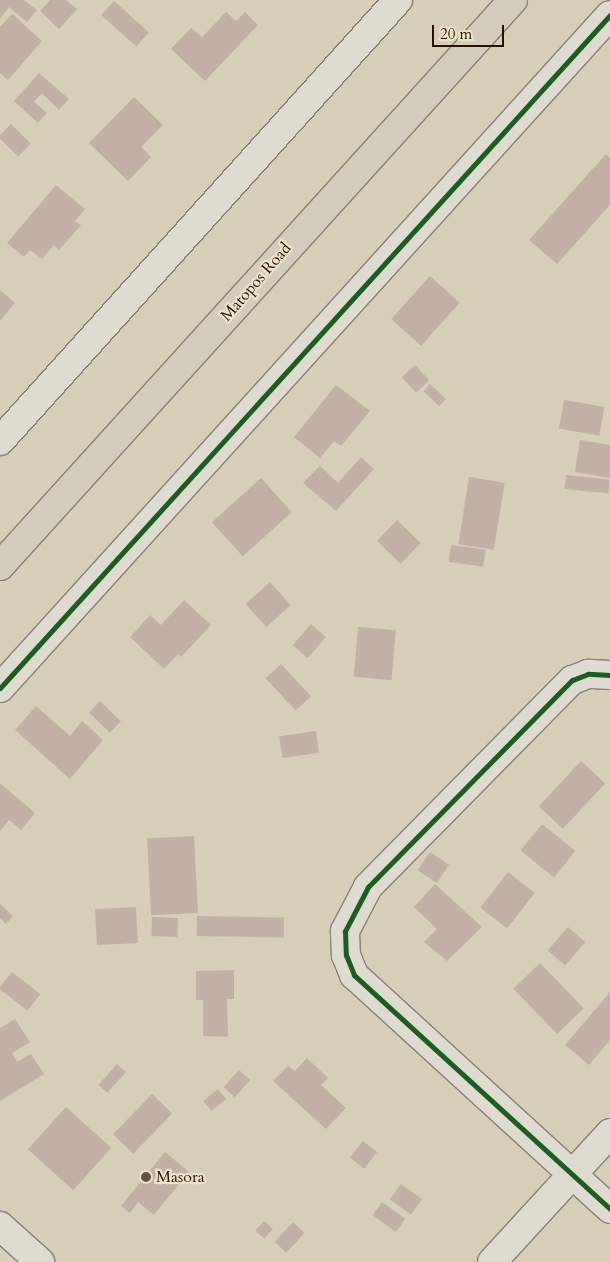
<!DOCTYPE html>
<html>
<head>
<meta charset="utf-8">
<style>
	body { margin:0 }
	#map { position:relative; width:610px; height:1262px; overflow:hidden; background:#d6ceb7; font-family:Cardo,serif }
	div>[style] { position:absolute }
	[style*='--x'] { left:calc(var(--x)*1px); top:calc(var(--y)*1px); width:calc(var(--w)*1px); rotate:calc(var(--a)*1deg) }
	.building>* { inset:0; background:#c2b0a4; transform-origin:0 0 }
	.roads { filter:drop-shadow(1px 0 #898173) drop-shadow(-1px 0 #898173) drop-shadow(0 1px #898173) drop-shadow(0 -1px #898173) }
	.minor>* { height:28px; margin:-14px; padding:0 14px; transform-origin:14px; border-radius:14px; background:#dfdbd0 }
	.major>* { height:28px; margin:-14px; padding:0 14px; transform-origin:14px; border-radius:14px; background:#d4ccbb }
	.cycleway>* { height:5px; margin:-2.5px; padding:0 2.5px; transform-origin:2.5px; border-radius:2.5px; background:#1b5e20 }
	.dots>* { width:14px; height:14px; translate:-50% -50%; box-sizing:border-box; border:2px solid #ede3c8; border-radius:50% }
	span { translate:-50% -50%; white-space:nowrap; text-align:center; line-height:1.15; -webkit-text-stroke:4.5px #ede3c8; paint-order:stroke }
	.street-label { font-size:16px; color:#291003 }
	.poi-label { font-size:16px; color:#291003 }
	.left { translate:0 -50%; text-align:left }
	.scale { position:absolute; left:432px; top:25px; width:72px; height:22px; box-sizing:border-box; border:2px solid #291003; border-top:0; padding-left:6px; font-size:15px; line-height:18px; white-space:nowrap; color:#291003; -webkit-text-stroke:4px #ede3c8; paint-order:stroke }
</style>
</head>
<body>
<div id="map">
	<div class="building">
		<i style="clip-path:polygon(0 0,24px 0,37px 10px,27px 22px,9px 7px,0 19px)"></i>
		<i style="clip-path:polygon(50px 0,66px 0,77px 9px,59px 29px,40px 11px)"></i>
		<i style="left:114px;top:1px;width:47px;height:19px;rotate:42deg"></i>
		<i style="clip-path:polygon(226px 12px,236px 21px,245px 12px,258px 25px,205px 81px,171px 49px,191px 28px,202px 37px)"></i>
		<i style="clip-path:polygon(12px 14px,42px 41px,8px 80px,0 73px,0 27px)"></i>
		<i style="clip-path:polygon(39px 73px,69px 99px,59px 110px,42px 93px,34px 102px,47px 113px,38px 123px,14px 101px)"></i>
		<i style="clip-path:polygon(134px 97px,163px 125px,141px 147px,151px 157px,128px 181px,89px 143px)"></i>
		<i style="left:11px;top:124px;width:28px;height:18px;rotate:45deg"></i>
		<i style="clip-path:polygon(606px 154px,610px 158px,610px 205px,557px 264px,529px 240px)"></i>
		<i style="clip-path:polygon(56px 185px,85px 209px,75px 221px,81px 225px,59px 250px,54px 245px,42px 259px,30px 250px,24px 257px,7px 243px)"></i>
		<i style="left:430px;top:276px;width:40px;height:58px;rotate:42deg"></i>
		<i style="clip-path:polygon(0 290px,15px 303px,0 321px)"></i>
		<i style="left:415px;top:365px;width:21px;height:18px;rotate:47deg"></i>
		<i style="left:430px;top:384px;width:22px;height:10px;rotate:43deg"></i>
		<i style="clip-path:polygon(336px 385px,370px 411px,341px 446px,334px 441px,320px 458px,294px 437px)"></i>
		<i style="left:564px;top:400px;width:41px;height:29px;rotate:10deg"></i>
		<i style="clip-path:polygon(580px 440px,610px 445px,610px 478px,575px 472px)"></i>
		<i style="clip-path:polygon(361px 457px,374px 469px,336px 511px,303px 483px,320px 466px,338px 483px)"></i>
		<i style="left:566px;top:475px;width:44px;height:14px;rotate:6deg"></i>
		<i style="left:469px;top:477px;width:36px;height:68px;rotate:9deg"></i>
		<i style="left:261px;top:478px;width:46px;height:66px;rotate:48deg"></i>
		<i style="left:397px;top:520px;width:33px;height:29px;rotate:44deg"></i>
		<i style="left:451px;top:545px;width:35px;height:17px;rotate:8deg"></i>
		<i style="left:270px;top:582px;width:31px;height:33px;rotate:48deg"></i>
		<i style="clip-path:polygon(184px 600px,211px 625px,181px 657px,178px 654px,164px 669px,130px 637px,150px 615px,161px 625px)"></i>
		<i style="left:311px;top:624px;width:20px;height:28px;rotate:41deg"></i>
		<i style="left:358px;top:627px;width:38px;height:50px;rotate:5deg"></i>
		<i style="left:281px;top:664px;width:44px;height:21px;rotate:47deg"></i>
		<i style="left:100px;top:701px;width:29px;height:16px;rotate:44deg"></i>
		<i style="clip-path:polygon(36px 706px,70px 736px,82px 721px,103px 740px,70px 779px,15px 730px)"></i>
		<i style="left:316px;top:731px;width:22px;height:37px;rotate:82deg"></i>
		<i style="left:581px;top:761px;width:33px;height:62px;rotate:43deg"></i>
		<i style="clip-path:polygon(0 783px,35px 813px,21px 830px,9px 820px,0 831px)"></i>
		<i style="left:542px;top:824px;width:43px;height:34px;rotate:39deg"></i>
		<i style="left:194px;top:836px;width:77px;height:47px;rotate:87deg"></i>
		<i style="left:430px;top:852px;width:23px;height:22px;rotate:34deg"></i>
		<i style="left:508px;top:872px;width:34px;height:45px;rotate:38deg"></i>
		<i style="clip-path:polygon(435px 884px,482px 927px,447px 961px,424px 942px,437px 929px,414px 907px)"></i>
		<i style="clip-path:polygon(0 904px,13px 916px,6px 924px,0 918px)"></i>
		<i style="left:136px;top:907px;width:36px;height:41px;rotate:87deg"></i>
		<i style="left:197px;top:916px;width:87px;height:20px;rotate:1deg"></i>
		<i style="left:152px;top:917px;width:26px;height:19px;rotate:2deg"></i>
		<i style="left:568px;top:927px;width:23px;height:31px;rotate:41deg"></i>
		<i style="left:540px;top:963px;width:63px;height:37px;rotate:46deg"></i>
		<i style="clip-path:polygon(234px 970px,234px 999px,227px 999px,228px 1037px,203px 1036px,203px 1000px,196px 1000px,196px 971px)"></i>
		<i style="left:12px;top:972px;width:36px;height:21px;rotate:38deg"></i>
		<i style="clip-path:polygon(610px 992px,610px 1040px,589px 1065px,565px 1045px)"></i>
		<i style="clip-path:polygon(15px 1019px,30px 1042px,12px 1053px,17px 1062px,31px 1054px,44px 1074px,0 1101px,0 1028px)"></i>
		<i style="clip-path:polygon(307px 1058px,328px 1078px,321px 1085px,346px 1108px,326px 1129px,273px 1081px,288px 1066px,295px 1071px)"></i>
		<i style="left:117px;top:1064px;width:12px;height:28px;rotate:42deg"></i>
		<i style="left:239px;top:1070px;width:15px;height:23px;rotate:42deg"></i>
		<i style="left:218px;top:1089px;width:13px;height:19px;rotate:51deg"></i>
		<i style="left:152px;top:1094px;width:28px;height:56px;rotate:44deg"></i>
		<i style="left:66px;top:1107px;width:61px;height:57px;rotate:42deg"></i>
		<i style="left:363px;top:1141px;width:18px;height:21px;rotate:38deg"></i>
		<i style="clip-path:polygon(165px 1152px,189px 1172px,154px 1215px,138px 1202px,130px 1213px,121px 1206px)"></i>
		<i style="left:401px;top:1184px;width:26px;height:19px;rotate:36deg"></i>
		<i style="left:382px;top:1202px;width:29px;height:16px;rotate:36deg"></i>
		<i style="left:264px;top:1221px;width:12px;height:13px;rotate:42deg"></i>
		<i style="left:293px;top:1222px;width:16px;height:27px;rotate:43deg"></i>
	</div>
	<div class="roads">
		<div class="minor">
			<i style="--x:0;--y:441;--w:594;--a:-47.93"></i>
			<i style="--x:610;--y:675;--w:22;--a:-177"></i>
			<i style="--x:588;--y:674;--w:17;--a:159"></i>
			<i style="--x:572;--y:680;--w:291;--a:134.6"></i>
			<i style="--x:368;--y:887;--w:50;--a:117.6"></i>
			<i style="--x:345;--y:931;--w:24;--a:88"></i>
			<i style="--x:346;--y:955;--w:22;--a:68"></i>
			<i style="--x:354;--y:975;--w:347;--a:42.4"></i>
			<i style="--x:0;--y:688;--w:908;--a:-47.81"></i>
			<i style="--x:0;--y:1226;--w:54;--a:42"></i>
			<i style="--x:492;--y:1262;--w:175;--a:-47.5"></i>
		</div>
		<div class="major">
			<i style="--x:0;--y:566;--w:764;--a:-47.81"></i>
		</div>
	</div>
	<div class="cycleway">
		<i style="--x:610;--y:675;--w:22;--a:-177"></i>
		<i style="--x:588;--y:674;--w:17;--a:159"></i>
		<i style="--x:572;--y:680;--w:291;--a:134.6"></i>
		<i style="--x:368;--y:887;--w:50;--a:117.6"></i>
		<i style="--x:345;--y:931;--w:24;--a:88"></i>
		<i style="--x:346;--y:955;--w:22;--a:68"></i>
		<i style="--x:354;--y:975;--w:347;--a:42.4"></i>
		<i style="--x:0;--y:688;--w:908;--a:-47.81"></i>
	</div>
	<div class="dots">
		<i style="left:146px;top:1177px;background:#665242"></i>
	</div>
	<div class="street-label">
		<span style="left:256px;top:282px;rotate:-49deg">Matopos Road</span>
	</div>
	<div class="poi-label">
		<span class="left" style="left:156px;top:1177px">Masora</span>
	</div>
	<div class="scale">20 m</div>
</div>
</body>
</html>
